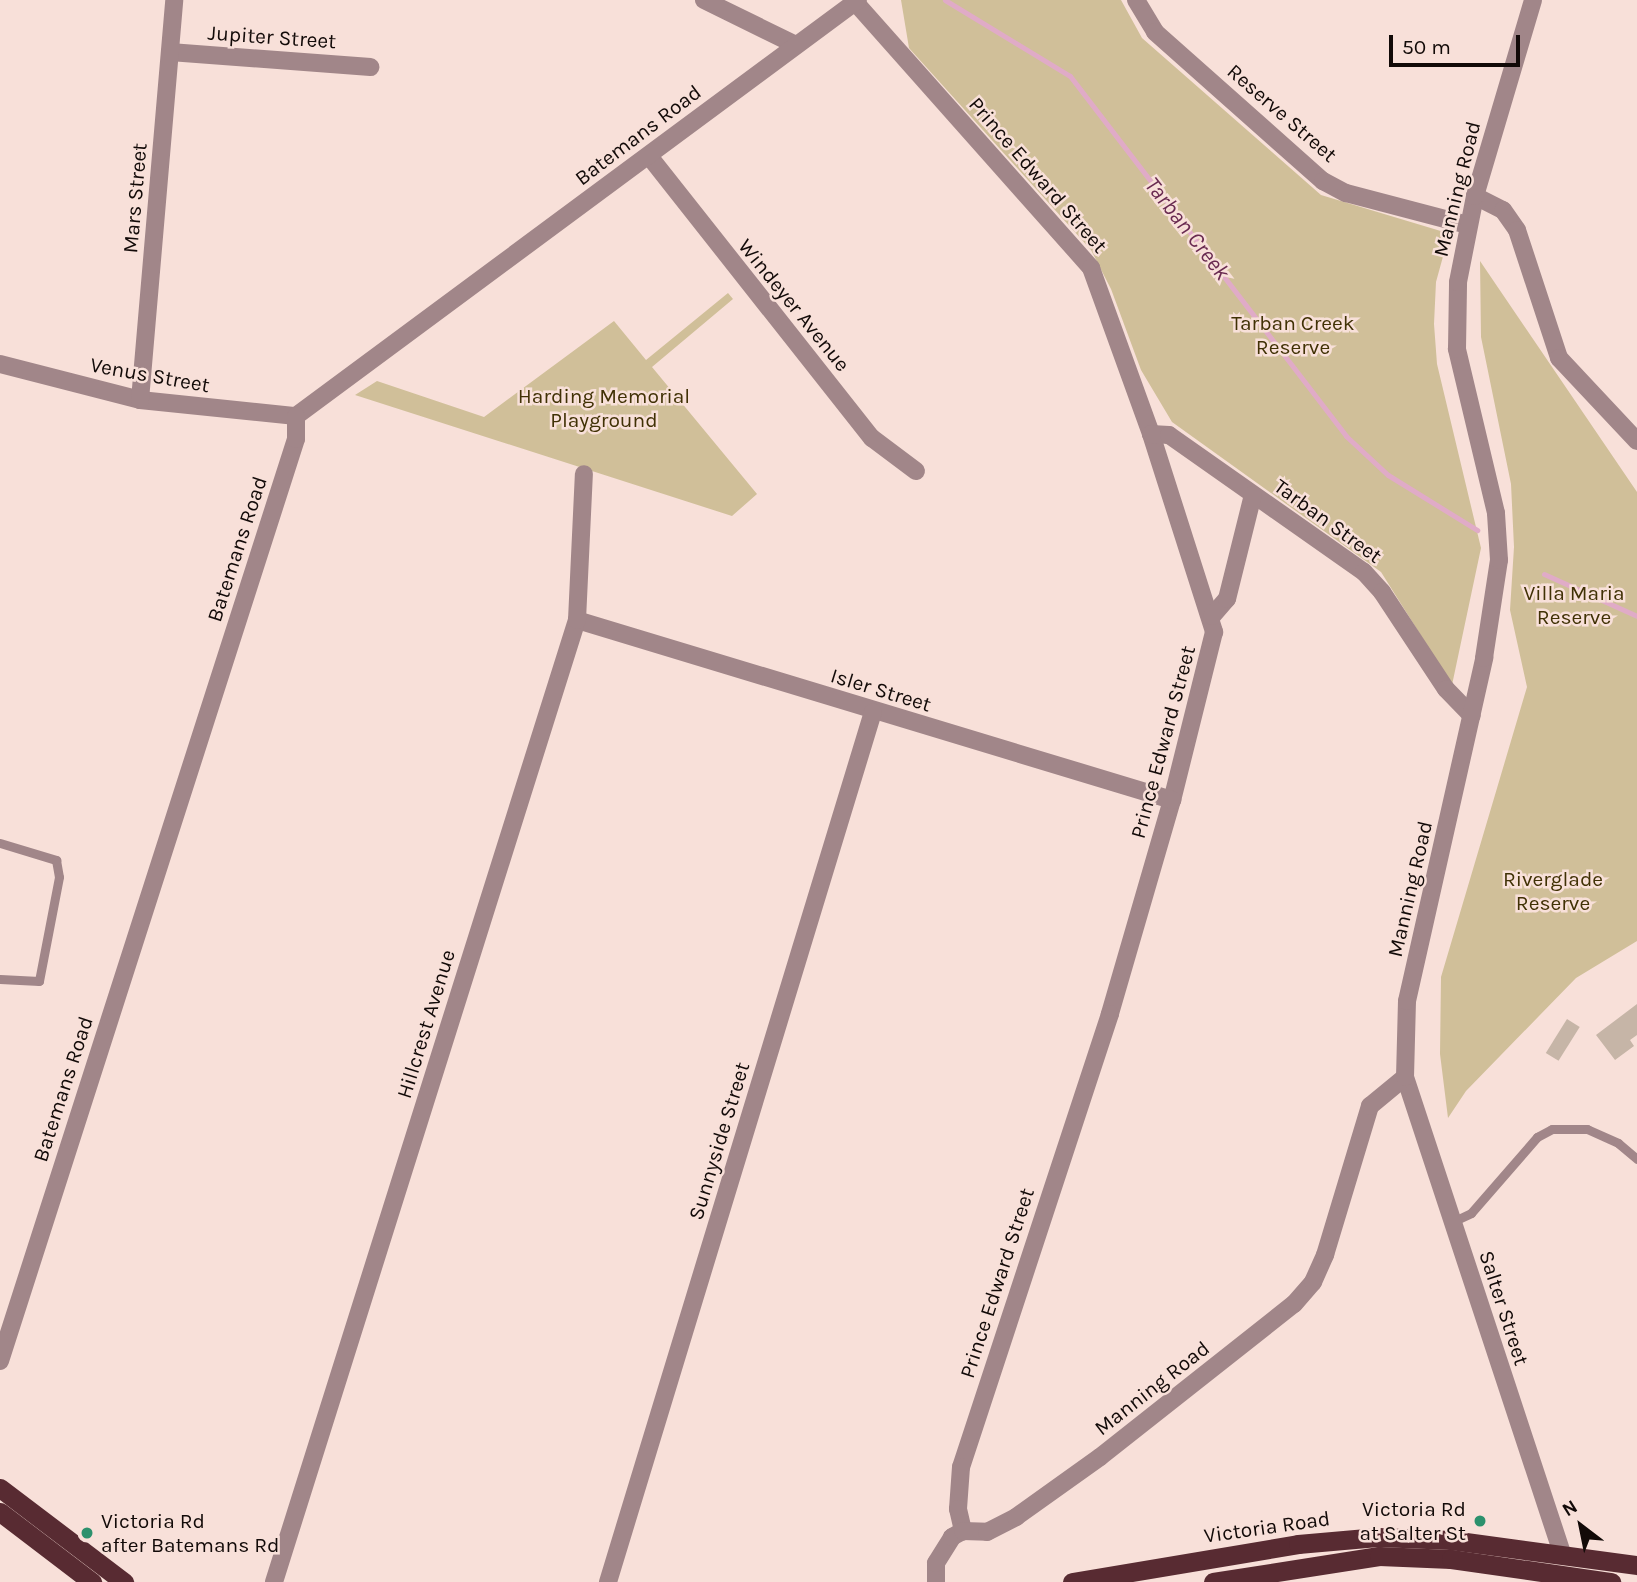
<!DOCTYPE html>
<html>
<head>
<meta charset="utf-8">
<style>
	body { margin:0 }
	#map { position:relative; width:1637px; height:1582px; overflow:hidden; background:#f8e0d9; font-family:Karla,sans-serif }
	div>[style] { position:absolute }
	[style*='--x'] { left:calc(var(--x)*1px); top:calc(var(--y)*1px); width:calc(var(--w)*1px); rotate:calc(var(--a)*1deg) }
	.green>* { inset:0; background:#d0bf99 }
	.stream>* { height:5px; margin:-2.5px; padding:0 2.5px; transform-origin:2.5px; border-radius:2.5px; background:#e0abc7 }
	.building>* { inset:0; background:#c6b5a7; transform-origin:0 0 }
	.service>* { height:9px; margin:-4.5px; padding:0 4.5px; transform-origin:4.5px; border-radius:4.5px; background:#a18689 }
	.minor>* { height:18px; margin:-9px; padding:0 9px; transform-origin:9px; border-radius:9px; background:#a18689 }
	.tertiary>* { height:18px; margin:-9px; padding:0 9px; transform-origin:9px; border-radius:9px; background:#a18689 }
	.trunk>* { height:19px; margin:-9.5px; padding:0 9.5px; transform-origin:9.5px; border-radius:9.5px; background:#582b32 }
	.dots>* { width:19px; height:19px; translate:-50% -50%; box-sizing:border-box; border:4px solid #f8e0d9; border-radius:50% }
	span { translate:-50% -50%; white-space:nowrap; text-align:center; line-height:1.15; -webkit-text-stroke:5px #f8e0d9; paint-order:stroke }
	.street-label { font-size:21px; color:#120a08 }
	.park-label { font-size:21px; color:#403105 }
	.poi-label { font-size:21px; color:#120a08 }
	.right { translate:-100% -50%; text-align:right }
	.left { translate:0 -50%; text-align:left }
	.water-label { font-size:23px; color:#6a2b51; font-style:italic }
	.north { position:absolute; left:1546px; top:1491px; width:70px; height:70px; -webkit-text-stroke:5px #f8e0d9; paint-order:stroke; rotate:328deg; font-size:19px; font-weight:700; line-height:28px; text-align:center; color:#120a08 }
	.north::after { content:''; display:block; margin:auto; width:24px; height:32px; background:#120a08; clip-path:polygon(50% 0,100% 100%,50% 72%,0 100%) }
	.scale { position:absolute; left:1389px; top:35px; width:131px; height:32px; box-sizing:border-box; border:4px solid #120a08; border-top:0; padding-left:9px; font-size:21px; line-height:24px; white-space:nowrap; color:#120a08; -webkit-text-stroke:5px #f8e0d9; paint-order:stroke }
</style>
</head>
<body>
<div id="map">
	<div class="green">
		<i style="clip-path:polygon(901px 0,1121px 0,1142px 38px,1321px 195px,1444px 232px,1447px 242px,1436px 282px,1434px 324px,1437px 364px,1481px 548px,1452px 685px,1381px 572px,1172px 422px,1141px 370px,1111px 289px,1091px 250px,909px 48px)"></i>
		<i style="clip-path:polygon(1480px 261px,1637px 492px,1637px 941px,1576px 978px,1466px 1091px,1448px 1118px,1440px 1054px,1441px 977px,1527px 687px,1510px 610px,1514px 547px,1511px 484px,1481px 337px)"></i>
		<i style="clip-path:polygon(728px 293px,733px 299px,652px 367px,757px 494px,732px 516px,355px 395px,377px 381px,484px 417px,614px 321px,646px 360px)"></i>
	</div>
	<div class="stream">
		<i style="--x:945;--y:0;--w:146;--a:31.3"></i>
		<i style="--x:1070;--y:76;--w:454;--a:52.5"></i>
		<i style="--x:1346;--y:436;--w:57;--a:42.9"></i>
		<i style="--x:1388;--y:475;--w:105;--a:31.7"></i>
		<i style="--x:1544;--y:574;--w:102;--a:24.3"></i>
	</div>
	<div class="building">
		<i style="clip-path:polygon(1637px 1004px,1637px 1035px,1630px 1040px,1634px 1046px,1615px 1060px,1596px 1035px)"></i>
		<i style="left:1567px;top:1019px;width:15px;height:40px;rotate:32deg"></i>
	</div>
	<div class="service">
		<i style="--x:0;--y:843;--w:59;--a:16.9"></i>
		<i style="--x:56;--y:860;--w:17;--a:80"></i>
		<i style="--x:59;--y:877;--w:106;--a:100.9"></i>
		<i style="--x:39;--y:981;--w:39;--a:-177"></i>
		<i style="--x:1452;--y:1222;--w:21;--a:-25"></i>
		<i style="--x:1471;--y:1213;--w:101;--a:-49"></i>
		<i style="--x:1537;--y:1137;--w:17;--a:-28"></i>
		<i style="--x:1552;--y:1129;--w:35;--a:0"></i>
		<i style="--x:1587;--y:1129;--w:34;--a:24"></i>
		<i style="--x:1618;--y:1143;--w:25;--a:40"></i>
	</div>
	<div class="minor">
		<i style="--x:704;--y:0;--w:102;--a:26.1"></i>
		<i style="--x:1136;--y:0;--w:37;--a:59"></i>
		<i style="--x:1155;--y:32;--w:225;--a:41.6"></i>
		<i style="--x:1323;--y:181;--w:26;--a:28"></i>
		<i style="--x:1346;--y:193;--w:126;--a:14.7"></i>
		<i style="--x:855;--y:2;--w:356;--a:48.4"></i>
		<i style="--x:1091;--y:268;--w:177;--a:70.1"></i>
		<i style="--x:1151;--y:434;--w:208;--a:72.3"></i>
		<i style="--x:1214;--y:632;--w:173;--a:104"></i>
		<i style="--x:1172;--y:800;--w:223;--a:106.2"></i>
		<i style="--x:1110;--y:1014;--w:477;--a:108.2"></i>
		<i style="--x:961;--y:1467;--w:42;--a:94.1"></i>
		<i style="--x:958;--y:1509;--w:23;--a:77"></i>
		<i style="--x:170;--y:52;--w:201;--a:4.3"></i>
		<i style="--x:649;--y:156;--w:360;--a:51.7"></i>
		<i style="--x:872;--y:438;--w:55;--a:36.9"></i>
		<i style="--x:1475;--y:196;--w:31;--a:27"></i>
		<i style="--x:1503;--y:210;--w:24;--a:55"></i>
		<i style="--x:1517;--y:230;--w:135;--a:71.8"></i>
		<i style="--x:1559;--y:358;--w:114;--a:46.8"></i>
		<i style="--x:0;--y:364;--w:145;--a:14.4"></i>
		<i style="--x:140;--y:400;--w:157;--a:5.9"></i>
		<i style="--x:296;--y:416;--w:699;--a:-36.51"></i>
		<i style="--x:140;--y:400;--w:401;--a:-85.1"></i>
		<i style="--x:1151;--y:434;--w:18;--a:3"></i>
		<i style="--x:1169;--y:435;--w:238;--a:35.1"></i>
		<i style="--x:1364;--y:572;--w:27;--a:48"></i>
		<i style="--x:1382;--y:592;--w:116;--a:56.6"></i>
		<i style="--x:1446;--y:689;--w:37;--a:46"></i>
		<i style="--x:1212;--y:616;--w:23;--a:-49"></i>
		<i style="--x:1227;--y:599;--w:107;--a:-76"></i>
		<i style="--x:577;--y:620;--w:622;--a:16.83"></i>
		<i style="--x:1405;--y:1077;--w:501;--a:71.75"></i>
		<i style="--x:0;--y:1361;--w:968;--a:-72.2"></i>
		<i style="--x:296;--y:439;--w:23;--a:-90"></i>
		<i style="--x:274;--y:1582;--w:1009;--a:-72.52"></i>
		<i style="--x:577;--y:620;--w:146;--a:-87.3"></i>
		<i style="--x:608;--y:1582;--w:909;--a:-73.06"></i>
	</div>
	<div class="tertiary">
		<i style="--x:936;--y:1582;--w:19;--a:-90"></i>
		<i style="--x:936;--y:1563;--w:31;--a:-58"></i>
		<i style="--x:952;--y:1537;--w:13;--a:-29"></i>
		<i style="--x:963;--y:1531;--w:24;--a:2"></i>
		<i style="--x:987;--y:1532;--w:33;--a:-27"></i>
		<i style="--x:1016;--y:1517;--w:103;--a:-35.5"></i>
		<i style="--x:1100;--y:1457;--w:247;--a:-38.3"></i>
		<i style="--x:1294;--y:1304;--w:29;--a:-49"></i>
		<i style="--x:1313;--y:1282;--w:30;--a:-66"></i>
		<i style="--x:1325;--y:1255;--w:156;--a:-73.2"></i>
		<i style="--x:1370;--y:1106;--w:45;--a:-39.6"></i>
		<i style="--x:1405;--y:1077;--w:76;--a:-88.5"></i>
		<i style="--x:1407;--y:1001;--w:352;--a:-77.3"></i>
		<i style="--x:1484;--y:658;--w:99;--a:-81.3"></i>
		<i style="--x:1499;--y:560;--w:47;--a:-93.7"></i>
		<i style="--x:1496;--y:513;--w:169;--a:-103.4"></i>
		<i style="--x:1457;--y:349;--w:67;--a:-89.1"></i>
		<i style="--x:1458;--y:282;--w:88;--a:-78.8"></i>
		<i style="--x:1475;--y:196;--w:204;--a:-73.5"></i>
	</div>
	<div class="trunk">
		<i style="--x:0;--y:1488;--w:156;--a:37.2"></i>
		<i style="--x:0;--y:1512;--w:116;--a:37.3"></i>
		<i style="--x:1072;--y:1582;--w:229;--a:-9.5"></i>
		<i style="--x:1298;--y:1544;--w:80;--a:-5"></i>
		<i style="--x:1378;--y:1537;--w:73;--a:2.4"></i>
		<i style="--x:1451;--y:1540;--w:188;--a:7.7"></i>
		<i style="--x:1213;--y:1582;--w:168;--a:-8.9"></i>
		<i style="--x:1379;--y:1556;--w:72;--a:2.4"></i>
		<i style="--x:1451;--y:1559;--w:162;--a:8.2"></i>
	</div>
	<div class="dots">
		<i style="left:1480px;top:1521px;background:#2c916d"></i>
		<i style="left:87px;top:1533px;background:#2c916d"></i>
	</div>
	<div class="street-label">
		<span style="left:272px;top:37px;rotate:4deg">Jupiter Street</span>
		<span style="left:1282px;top:113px;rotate:41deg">Reserve Street</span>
		<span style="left:638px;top:135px;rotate:-37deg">Batemans Road</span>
		<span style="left:1038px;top:175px;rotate:49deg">Prince Edward Street</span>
		<span style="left:1457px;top:189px;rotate:-76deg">Manning Road</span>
		<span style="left:135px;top:198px;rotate:-85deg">Mars Street</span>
		<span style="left:794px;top:305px;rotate:51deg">Windeyer Avenue</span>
		<span style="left:150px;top:375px;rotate:10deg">Venus Street</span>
		<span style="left:1328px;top:521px;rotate:36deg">Tarban Street</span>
		<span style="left:237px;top:549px;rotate:-72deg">Batemans Road</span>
		<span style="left:881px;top:690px;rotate:17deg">Isler Street</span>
		<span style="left:1163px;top:742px;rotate:-75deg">Prince Edward Street</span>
		<span style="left:1410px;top:889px;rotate:-77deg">Manning Road</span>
		<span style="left:426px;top:1024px;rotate:-73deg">Hillcrest Avenue</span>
		<span style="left:63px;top:1089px;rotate:-72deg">Batemans Road</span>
		<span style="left:719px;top:1141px;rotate:-73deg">Sunnyside Street</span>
		<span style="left:997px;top:1283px;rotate:-72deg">Prince Edward Street</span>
		<span style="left:1504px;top:1308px;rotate:72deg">Salter Street</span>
		<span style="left:1152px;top:1388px;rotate:-38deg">Manning Road</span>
		<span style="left:1267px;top:1527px;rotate:-8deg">Victoria Road</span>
	</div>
	<div class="park-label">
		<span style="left:1293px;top:335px">Tarban Creek<br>Reserve</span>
		<span style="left:604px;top:408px">Harding Memorial<br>Playground</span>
		<span style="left:1574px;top:605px">Villa Maria<br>Reserve</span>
		<span style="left:1553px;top:891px">Riverglade<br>Reserve</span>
	</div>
	<div class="poi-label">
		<span class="right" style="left:1466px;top:1521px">Victoria Rd<br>at Salter St</span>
		<span class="left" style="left:101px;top:1533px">Victoria Rd<br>after Batemans Rd</span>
	</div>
	<div class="water-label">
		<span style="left:1187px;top:229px;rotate:52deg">Tarban Creek</span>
	</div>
	<div class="north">N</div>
	<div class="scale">50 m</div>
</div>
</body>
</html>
